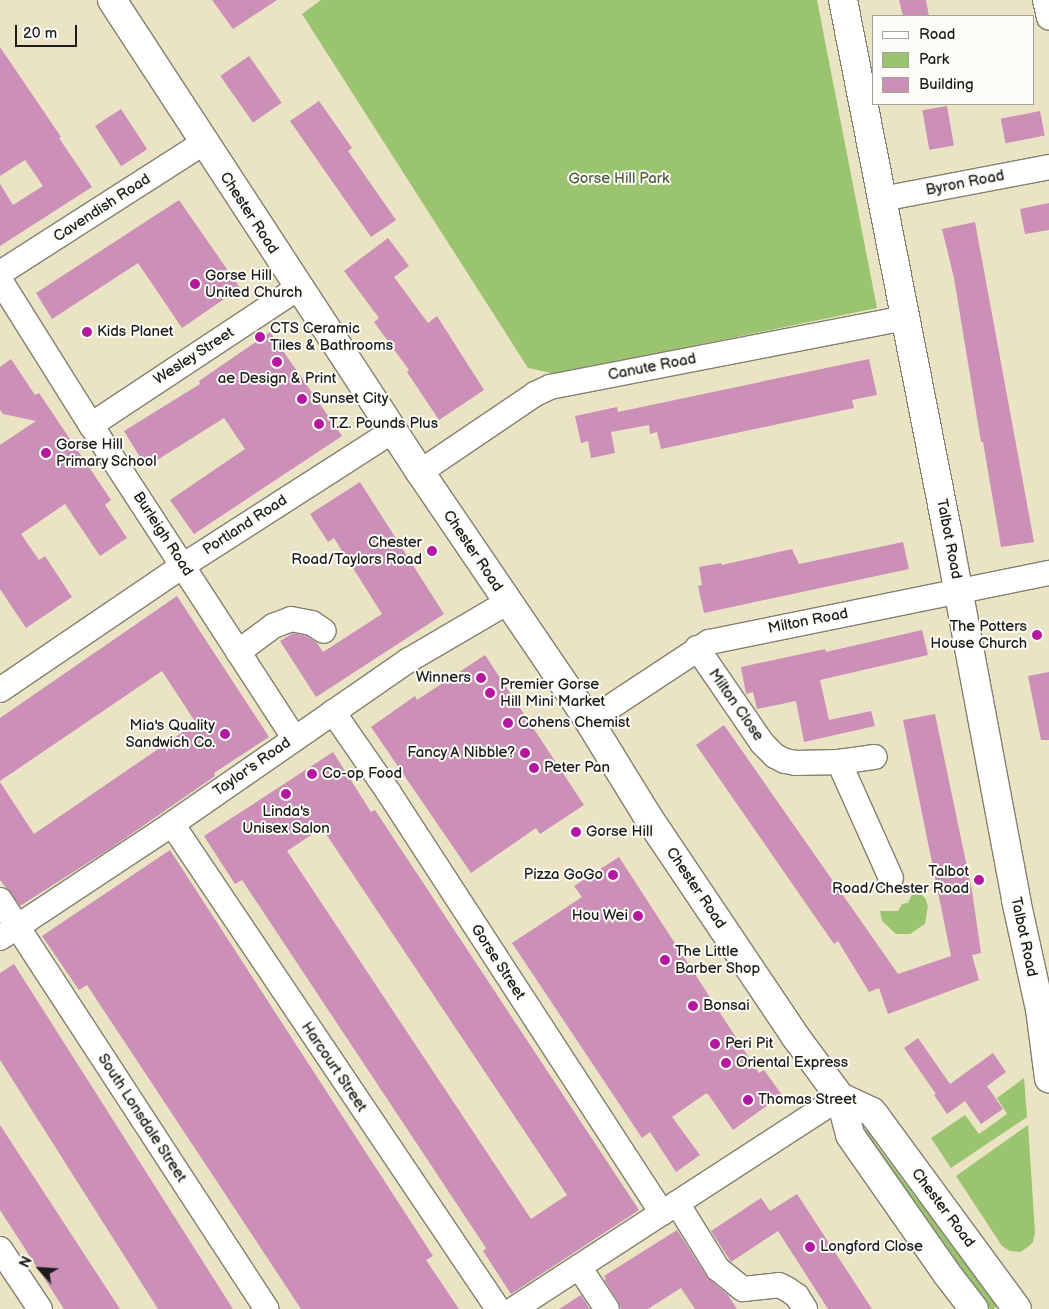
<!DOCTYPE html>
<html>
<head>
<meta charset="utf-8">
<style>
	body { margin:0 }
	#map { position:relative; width:1049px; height:1309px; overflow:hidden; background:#eae4c4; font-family:"Balsamiq Sans",sans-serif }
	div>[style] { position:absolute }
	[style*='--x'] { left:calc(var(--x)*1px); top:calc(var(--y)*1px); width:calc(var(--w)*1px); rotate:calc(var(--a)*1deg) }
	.green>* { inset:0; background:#9bc471 }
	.building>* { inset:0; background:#cb8fb8; transform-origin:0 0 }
	.roads { filter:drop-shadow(1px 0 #838070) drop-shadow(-1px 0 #838070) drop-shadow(0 1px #838070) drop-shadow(0 -1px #838070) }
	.minor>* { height:24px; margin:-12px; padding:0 12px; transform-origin:12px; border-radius:12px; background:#fff }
	.major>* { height:28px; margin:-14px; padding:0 14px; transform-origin:14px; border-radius:14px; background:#fff }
	.highway>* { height:28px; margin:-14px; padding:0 14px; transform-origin:14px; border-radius:14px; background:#fff }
	.dots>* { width:14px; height:14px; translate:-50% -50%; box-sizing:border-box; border:2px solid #fdfcf7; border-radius:50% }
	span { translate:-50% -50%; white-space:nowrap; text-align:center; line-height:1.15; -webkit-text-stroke:4px #fdfcf7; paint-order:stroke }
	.park-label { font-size:15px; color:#4f5f3e }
	.street-label { font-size:15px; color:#1c1c1c }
	.poi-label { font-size:15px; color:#1c1c1c }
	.left { translate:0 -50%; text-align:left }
	.right { translate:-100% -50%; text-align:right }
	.legend { position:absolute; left:872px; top:15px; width:162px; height:90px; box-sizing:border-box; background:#fdfcf7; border:1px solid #a3a29f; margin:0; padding:6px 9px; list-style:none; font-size:15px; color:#1c1c1c }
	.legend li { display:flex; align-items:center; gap:10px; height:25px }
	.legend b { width:25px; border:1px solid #a3a29f }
	.north { position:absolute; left:15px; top:1244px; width:50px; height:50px; -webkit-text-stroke:4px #fdfcf7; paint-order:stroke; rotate:296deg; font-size:14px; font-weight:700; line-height:20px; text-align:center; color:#1c1c1c }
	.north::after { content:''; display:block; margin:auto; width:18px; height:22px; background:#1c1c1c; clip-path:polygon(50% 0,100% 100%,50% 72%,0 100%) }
	.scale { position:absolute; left:15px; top:25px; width:62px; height:22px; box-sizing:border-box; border:2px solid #1c1c1c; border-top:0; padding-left:6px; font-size:15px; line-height:18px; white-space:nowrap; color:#1c1c1c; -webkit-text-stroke:4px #fdfcf7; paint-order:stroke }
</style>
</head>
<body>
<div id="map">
	<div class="green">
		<i style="clip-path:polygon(321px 0,817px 0,877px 308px,556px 374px,528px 368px,302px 14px)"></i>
		<i style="clip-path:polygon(915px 888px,925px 898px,928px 906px,925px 924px,910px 934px,896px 934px,882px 921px,880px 911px,898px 911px,902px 904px,908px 903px)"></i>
		<i style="clip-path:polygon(1024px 1078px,1027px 1117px,951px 1168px,931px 1138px,965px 1115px,979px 1134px,1007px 1114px,997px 1098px)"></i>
		<i style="clip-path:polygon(1028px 1125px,1035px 1232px,1033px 1242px,1028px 1247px,1020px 1252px,1010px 1251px,1002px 1246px,956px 1176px)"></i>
		<i style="clip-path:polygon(867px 1130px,876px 1144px,914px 1195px,1000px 1304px,994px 1309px,989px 1309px,927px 1229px,861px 1133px)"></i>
	</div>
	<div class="building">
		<i style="clip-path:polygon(212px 0,277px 0,233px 29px)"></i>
		<i style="clip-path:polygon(899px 0,926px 0,929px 16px,903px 16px)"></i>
		<i style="clip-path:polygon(0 47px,61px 137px,59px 138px,92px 187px,0 246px,0 184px,13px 205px,43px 186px,25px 160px,0 176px)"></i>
		<i style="left:249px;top:56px;width:57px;height:35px;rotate:55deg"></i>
		<i style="clip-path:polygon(319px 101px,352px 148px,348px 151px,396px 220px,371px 237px,290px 121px)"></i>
		<i style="left:947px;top:106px;width:40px;height:25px;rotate:80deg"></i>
		<i style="left:121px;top:109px;width:48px;height:31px;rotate:57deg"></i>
		<i style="left:1040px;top:111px;width:25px;height:40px;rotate:79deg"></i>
		<i style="clip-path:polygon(179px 200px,240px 288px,182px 328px,138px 263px,52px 319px,36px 293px)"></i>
		<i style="clip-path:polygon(1049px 203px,1049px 230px,1025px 234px,1020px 209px)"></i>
		<i style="clip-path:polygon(975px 222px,1034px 542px,1001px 547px,983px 442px,981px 442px,954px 278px,942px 229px)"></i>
		<i style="clip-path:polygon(388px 238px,409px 266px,394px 277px,428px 323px,437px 316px,484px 390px,439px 420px,407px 372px,409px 370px,374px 322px,379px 318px,344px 271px)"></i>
		<i style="clip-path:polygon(270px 332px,342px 436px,194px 534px,170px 500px,245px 449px,224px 418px,146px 467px,124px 431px,200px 384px,199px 381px)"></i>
		<i style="clip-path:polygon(11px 359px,35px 395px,39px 393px,111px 500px,105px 505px,127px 538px,100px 556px,65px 504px,21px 534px,39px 560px,45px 556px,72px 597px,26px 628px,0 589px,0 445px,36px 421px,3px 414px,0 410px,0 367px)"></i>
		<i style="clip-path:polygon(869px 359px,877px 395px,852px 400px,854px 408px,661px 449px,657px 432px,650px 434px,649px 425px,611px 432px,615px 453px,591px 458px,588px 441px,581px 443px,575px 416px,617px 407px,618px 412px)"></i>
		<i style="clip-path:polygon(360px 482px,444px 614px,316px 697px,280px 641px,293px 633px,307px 636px,317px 643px,323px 652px,382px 614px,334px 538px,328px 542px,310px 514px)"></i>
		<i style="clip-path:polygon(903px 542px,909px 569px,704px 613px,698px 586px,702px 585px,699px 567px,721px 563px,722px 565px,792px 549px,799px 564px)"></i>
		<i style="clip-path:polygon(177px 596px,269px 737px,214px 773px,215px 776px,111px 848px,20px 906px,0 880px,0 782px,34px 834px,196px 723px,162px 671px,0 781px,0 718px)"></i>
		<i style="clip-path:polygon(922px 630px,928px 655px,820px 680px,829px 720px,871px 711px,875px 726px,804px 742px,796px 701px,757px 709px,753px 692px,746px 694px,741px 667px,825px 649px,826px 652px)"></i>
		<i style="clip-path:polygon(485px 655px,584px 805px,540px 834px,536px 828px,471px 873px,371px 727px,415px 696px,417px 700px)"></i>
		<i style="clip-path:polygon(1049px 672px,1049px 740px,1041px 740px,1028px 676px)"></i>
		<i style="clip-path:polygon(935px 714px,972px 891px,981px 953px,972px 955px,979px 980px,888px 1014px,879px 988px,869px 992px,838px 941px,834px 944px,696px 745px,724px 725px,898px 974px,951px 956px,903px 720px)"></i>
		<i style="clip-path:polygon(evenodd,333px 752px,371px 812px,375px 810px,639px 1210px,511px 1294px,483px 1251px,486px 1248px,242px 880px,235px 884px,204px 836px,333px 752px,322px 828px,567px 1195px,531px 1219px,287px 851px,322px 828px)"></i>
		<i style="clip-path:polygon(170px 850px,433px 1256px,426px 1260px,459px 1309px,301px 1309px,87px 985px,79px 990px,42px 936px)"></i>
		<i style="clip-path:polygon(619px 857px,759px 1073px,764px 1070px,782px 1095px,733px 1130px,708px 1094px,705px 1094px,672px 1117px,700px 1155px,676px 1172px,650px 1132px,642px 1138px,512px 943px,582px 897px,574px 886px)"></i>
		<i style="clip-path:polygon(14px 964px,233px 1309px,158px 1309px,0 1060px,0 973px)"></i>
		<i style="clip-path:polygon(918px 1038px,950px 1084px,993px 1053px,1006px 1072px,987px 1086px,1003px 1109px,981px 1124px,965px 1101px,947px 1114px,934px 1095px,936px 1094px,904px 1048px)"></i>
		<i style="clip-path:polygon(0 1125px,120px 1309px,64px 1309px,0 1210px)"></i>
		<i style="clip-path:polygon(797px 1194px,872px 1309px,828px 1309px,778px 1231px,731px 1262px,711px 1231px,761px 1198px,770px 1211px)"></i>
		<i style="clip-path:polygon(677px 1230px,707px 1277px,728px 1295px,737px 1309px,695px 1309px,681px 1288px,648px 1309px,621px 1309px,618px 1301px,604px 1280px,606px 1279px,604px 1276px)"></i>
		<i style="clip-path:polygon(581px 1295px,590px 1309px,559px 1309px)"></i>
	</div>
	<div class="roads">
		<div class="minor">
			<i style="--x:1045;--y:0;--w:18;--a:77"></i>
			<i style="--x:882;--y:199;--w:170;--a:-10.8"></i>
			<i style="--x:0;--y:273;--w:241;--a:-32.6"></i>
			<i style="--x:0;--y:280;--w:171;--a:57.9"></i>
			<i style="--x:91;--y:425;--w:372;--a:57"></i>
			<i style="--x:91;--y:425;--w:248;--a:-33.5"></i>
			<i style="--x:420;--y:472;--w:139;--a:-34.1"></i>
			<i style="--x:535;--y:394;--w:17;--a:-25"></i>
			<i style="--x:550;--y:387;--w:363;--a:-11"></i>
			<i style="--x:697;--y:648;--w:115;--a:55.6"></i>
			<i style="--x:762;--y:743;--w:18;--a:45"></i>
			<i style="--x:775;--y:756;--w:11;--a:27"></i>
			<i style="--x:785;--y:761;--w:11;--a:10"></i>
			<i style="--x:796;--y:763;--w:43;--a:-1.3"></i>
			<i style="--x:839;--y:762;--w:36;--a:-8"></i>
			<i style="--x:238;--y:652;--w:44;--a:-36.6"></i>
			<i style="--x:273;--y:626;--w:19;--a:-21"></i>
			<i style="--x:291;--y:619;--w:21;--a:11"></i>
			<i style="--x:312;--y:623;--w:14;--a:34"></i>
			<i style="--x:0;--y:690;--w:222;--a:-34.2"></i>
			<i style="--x:184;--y:565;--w:248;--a:-32.7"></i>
			<i style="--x:333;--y:712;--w:98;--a:55.3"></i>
			<i style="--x:389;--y:793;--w:501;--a:56.98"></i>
			<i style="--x:589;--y:721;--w:144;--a:-33.4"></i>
			<i style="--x:709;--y:642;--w:347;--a:-11.5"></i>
			<i style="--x:839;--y:762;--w:127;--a:65.9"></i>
			<i style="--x:172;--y:824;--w:584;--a:56.09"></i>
			<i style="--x:0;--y:900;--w:488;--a:56.9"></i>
			<i style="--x:0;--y:938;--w:206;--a:-33.5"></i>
			<i style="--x:172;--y:824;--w:288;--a:-34.7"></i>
			<i style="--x:409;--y:660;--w:115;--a:-30.4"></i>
			<i style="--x:677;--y:1203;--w:78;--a:58.2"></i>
			<i style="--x:718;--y:1269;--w:32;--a:39"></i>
			<i style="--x:743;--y:1289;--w:36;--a:-6"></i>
			<i style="--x:779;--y:1285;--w:9;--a:27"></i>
			<i style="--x:787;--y:1289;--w:12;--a:35"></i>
			<i style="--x:797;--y:1296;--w:15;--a:58"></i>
			<i style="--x:0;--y:1249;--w:72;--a:56.3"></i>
			<i style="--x:579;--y:1267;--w:50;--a:56.3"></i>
			<i style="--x:514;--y:1309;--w:389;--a:-33"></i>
		</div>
		<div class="major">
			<i style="--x:843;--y:0;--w:540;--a:78.9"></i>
			<i style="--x:947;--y:530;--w:376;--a:79.4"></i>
			<i style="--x:1016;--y:900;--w:112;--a:77.6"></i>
			<i style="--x:1040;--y:1009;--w:70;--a:82.6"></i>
		</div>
		<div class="highway">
			<i style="--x:112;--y:0;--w:564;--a:56.87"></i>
			<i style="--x:420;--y:472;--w:301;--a:55.8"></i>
			<i style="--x:589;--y:721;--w:113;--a:58.4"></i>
			<i style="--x:648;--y:817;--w:264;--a:56.1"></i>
			<i style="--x:795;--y:1036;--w:76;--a:53.6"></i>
			<i style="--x:840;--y:1097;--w:39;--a:75"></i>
			<i style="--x:850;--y:1135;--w:169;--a:55.1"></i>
			<i style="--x:947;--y:1274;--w:44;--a:52.4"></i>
			<i style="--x:840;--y:1097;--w:35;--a:25"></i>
			<i style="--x:872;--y:1112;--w:6;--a:51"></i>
			<i style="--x:876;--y:1117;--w:238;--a:53.7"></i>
		</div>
	</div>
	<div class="dots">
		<i style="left:195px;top:284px;background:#b5179e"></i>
		<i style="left:87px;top:332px;background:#b5179e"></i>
		<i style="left:260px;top:337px;background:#b5179e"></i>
		<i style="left:277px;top:362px;background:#b5179e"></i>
		<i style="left:302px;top:399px;background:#b5179e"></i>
		<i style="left:319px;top:424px;background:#b5179e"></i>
		<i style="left:46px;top:453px;background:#b5179e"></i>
		<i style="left:432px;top:551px;background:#b5179e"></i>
		<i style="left:1037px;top:635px;background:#b5179e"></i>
		<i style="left:481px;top:678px;background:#b5179e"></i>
		<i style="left:490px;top:693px;background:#b5179e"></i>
		<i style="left:508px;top:723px;background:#b5179e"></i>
		<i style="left:225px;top:734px;background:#b5179e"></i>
		<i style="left:525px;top:753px;background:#b5179e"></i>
		<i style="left:534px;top:768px;background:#b5179e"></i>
		<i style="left:312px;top:774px;background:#b5179e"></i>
		<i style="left:286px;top:794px;background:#b5179e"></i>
		<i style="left:576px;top:832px;background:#b5179e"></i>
		<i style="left:613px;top:875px;background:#b5179e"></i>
		<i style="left:979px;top:880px;background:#b5179e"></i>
		<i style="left:638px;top:916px;background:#b5179e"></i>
		<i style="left:665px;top:960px;background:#b5179e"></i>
		<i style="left:693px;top:1006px;background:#b5179e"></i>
		<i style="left:715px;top:1044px;background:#b5179e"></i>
		<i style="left:726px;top:1063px;background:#b5179e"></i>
		<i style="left:748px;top:1100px;background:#b5179e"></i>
		<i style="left:810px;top:1247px;background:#b5179e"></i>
	</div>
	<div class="park-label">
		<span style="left:619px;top:179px">Gorse Hill Park</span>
	</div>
	<div class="street-label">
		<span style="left:965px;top:183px;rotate:-11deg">Byron Road</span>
		<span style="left:102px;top:208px;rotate:-33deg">Cavendish Road</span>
		<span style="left:249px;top:213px;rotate:57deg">Chester Road</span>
		<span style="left:194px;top:356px;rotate:-33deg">Wesley Street</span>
		<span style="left:652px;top:367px;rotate:-11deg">Canute Road</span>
		<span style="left:245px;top:525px;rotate:-33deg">Portland Road</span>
		<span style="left:163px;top:534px;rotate:57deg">Burleigh Road</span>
		<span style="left:949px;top:539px;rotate:79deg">Talbot Road</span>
		<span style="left:473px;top:551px;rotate:56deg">Chester Road</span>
		<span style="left:808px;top:621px;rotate:-11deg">Milton Road</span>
		<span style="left:736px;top:705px;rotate:55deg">Milton Close</span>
		<span style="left:252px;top:767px;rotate:-35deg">Taylor's Road</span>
		<span style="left:696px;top:888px;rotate:56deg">Chester Road</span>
		<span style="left:1024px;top:937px;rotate:78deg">Talbot Road</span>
		<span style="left:498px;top:962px;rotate:57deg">Gorse Street</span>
		<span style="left:334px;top:1067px;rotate:56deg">Harcourt Street</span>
		<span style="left:142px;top:1118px;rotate:57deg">South Lonsdale Street</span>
		<span style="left:943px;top:1208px;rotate:53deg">Chester Road</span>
	</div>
	<div class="poi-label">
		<span class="left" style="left:205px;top:284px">Gorse Hill<br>United Church</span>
		<span class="left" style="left:270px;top:337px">CTS Ceramic<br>Tiles &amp; Bathrooms</span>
		<span class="left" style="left:97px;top:332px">Kids Planet</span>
		<span style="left:277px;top:379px">ae Design &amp; Print</span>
		<span class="left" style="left:312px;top:399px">Sunset City</span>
		<span class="left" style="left:329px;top:424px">T.Z. Pounds Plus</span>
		<span class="left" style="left:56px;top:453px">Gorse Hill<br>Primary School</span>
		<span class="right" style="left:422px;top:551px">Chester<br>Road/Taylors Road</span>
		<span class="right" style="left:1027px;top:635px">The Potters<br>House Church</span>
		<span class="right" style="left:471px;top:678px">Winners</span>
		<span class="left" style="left:500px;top:693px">Premier Gorse<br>Hill Mini Market</span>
		<span class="left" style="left:518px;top:723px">Cohens Chemist</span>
		<span class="right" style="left:215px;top:734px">Mia's Quality<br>Sandwich Co.</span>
		<span class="right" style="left:515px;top:753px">Fancy A Nibble?</span>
		<span class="left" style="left:544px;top:768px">Peter Pan</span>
		<span class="left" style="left:322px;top:774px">Co-op Food</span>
		<span style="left:286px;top:820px">Linda's<br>Unisex Salon</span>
		<span class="left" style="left:586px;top:832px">Gorse Hill</span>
		<span class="right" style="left:969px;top:880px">Talbot<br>Road/Chester Road</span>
		<span class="right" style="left:603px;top:875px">Pizza GoGo</span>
		<span class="right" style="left:628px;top:916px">Hou Wei</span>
		<span class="left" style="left:675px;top:960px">The Little<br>Barber Shop</span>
		<span class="left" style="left:703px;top:1006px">Bonsai</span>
		<span class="left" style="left:725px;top:1044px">Peri Pit</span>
		<span class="left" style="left:736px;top:1063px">Oriental Express</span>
		<span class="left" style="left:758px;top:1100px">Thomas Street</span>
		<span class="left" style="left:820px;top:1247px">Longford Close</span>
	</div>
	<ul class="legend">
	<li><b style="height:6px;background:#fff"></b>Road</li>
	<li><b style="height:14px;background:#9bc471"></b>Park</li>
	<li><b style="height:14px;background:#cb8fb8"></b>Building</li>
	</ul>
	<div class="north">N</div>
	<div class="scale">20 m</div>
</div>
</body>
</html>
